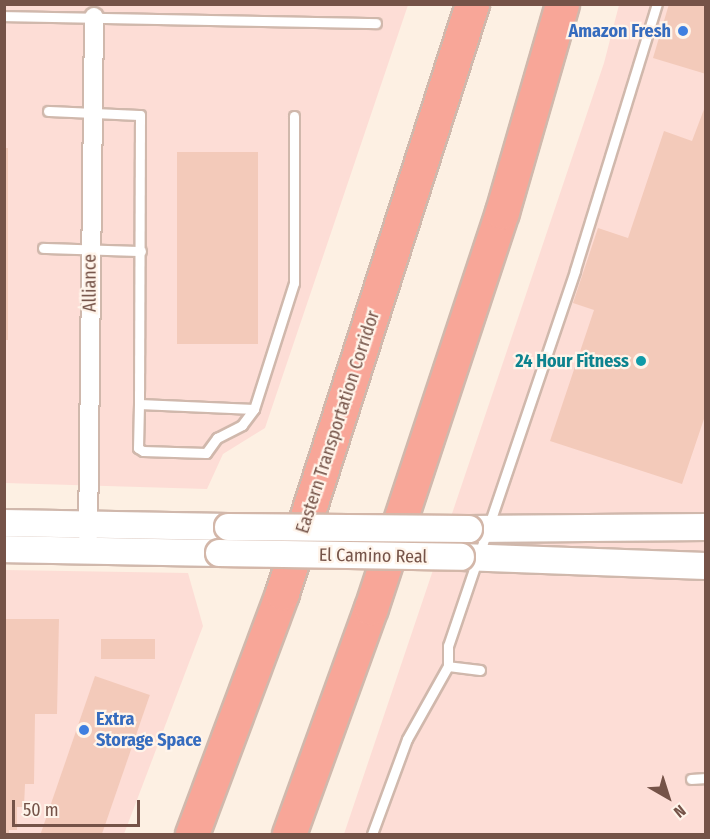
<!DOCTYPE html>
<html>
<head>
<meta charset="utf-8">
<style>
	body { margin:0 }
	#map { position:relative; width:710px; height:839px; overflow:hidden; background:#fdf0e3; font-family:"Fira Sans Condensed",sans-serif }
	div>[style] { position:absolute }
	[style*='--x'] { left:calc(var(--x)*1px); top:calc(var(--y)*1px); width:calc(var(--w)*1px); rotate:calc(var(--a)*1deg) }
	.commercial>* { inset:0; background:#fdddd6 }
	.building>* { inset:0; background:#f3caba; transform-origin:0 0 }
	.roads { filter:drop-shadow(2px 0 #d0b8ac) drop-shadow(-2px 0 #d0b8ac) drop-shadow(0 2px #d0b8ac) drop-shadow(0 -2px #d0b8ac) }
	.service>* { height:9px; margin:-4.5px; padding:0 4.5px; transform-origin:4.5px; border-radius:4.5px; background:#fff }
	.minor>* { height:18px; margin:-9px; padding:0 9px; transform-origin:9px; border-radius:9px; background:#fff }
	.secondary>* { height:26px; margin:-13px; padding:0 13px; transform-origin:13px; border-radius:13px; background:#fff }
	.motorway>* { height:33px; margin:-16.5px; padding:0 16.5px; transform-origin:16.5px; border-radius:16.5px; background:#f8a698 }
	.bridges { filter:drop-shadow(2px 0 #d3b7a9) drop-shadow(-2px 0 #d3b7a9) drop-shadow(0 2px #d3b7a9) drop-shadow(0 -2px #d3b7a9) }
	.secondary-bridge>* { height:26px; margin:-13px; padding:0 13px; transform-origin:13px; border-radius:13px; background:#fff }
	.dots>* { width:16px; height:16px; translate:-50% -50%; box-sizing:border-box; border:3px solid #fff4ea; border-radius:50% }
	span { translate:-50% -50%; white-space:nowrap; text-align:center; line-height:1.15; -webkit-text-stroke:4.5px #fff4ea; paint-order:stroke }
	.shop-label { font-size:18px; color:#366cbe; font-weight:700 }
	.right { translate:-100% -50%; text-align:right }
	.left { translate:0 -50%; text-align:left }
	.street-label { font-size:18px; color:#755348 }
	.culture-label { font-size:18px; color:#0d838f; font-weight:700 }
	.frame { position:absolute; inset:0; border:6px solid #755348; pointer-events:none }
	.north { position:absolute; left:638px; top:767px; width:60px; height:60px; -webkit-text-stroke:4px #fff4ea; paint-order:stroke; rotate:141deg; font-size:16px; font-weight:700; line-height:24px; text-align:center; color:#755348 }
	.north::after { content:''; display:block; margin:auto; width:21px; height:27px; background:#755348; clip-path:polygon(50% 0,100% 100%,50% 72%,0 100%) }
	.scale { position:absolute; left:12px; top:800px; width:128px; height:27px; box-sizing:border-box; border:3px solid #755348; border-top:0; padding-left:8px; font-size:18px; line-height:21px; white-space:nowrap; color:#755348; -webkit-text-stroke:4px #fff4ea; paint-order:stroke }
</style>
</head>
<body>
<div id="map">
	<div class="commercial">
		<i style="clip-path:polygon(5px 5px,408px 5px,265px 428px,223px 454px,207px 489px,5px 483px)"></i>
		<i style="clip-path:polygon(619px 5px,705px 5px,705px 834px,344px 834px,604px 63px)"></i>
		<i style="clip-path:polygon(5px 570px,188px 573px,203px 626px,124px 834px,5px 834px)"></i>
	</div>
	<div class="building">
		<i style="clip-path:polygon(669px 4px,706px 4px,706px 74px,653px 58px)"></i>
		<i style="clip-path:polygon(706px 104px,706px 413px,682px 484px,550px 441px,594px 310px,573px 303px,598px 228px,628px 238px,664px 131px,692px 141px)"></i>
		<i style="left:4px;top:148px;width:4px;height:192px"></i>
		<i style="left:258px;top:152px;width:192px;height:81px;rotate:90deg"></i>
		<i style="clip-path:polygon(4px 619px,59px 619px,57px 714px,35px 714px,34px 784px,25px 784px,24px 807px,17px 807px,17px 830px,9px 830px,9px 834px,4px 834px)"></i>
		<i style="left:101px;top:639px;width:54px;height:20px"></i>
		<i style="left:95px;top:676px;width:58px;height:168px;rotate:19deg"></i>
	</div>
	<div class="roads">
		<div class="service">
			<i style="--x:4;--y:16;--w:372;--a:1.1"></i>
			<i style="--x:48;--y:111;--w:92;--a:2.5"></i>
			<i style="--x:140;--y:115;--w:289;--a:90.2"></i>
			<i style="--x:139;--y:404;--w:115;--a:2.5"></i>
			<i style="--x:254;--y:409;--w:132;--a:-72.4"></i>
			<i style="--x:294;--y:283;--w:167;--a:-90"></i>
			<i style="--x:43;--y:248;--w:98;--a:1.8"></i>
			<i style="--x:139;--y:404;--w:44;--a:91.3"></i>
			<i style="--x:138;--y:448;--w:6;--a:31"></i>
			<i style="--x:143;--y:451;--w:63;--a:1.8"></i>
			<i style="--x:206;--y:453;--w:19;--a:-54"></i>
			<i style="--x:217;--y:438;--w:28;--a:-27"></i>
			<i style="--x:242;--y:425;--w:20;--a:-53"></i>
			<i style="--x:480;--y:670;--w:32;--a:-173"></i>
			<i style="--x:448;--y:666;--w:20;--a:-90"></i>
			<i style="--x:448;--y:646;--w:397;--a:-71.3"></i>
			<i style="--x:575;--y:270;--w:278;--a:-72.9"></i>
			<i style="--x:691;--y:779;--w:15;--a:-4"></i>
			<i style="--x:372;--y:834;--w:101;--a:-69.8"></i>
			<i style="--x:407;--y:739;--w:84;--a:-60.7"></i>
		</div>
		<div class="minor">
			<i style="--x:88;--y:536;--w:519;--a:-89.34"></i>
		</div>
		<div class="secondary">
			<i style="--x:4;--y:523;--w:224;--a:1"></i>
			<i style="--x:469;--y:529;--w:237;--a:-0.5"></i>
			<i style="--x:4;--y:549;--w:215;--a:1.1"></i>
			<i style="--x:461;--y:557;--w:245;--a:2.1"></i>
		</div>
		<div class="motorway">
			<i style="--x:192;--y:834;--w:257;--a:-69.5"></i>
			<i style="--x:282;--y:593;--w:619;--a:-72.12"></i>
			<i style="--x:289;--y:834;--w:240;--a:-70.1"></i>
			<i style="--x:371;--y:608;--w:417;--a:-71.7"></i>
			<i style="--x:502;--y:212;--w:216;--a:-73.9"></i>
		</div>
	</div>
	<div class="bridges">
		<div class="secondary-bridge">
			<i style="--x:228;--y:527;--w:241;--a:0.5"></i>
			<i style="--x:219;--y:553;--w:242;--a:0.9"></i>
		</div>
	</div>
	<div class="dots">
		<i style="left:683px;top:31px;background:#3f7fe0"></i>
		<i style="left:641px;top:361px;background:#0f9aa8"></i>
		<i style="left:84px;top:730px;background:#3f7fe0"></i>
	</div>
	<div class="shop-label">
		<span class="right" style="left:671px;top:31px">Amazon Fresh</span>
		<span class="left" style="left:96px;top:730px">Extra<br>Storage Space</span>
	</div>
	<div class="street-label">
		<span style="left:90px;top:283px;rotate:-90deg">Alliance</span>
		<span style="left:338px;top:422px;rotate:-72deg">Eastern Transportation Corridor</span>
		<span style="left:373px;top:556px;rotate:1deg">El Camino Real</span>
	</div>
	<div class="culture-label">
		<span class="right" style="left:629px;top:361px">24 Hour Fitness</span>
	</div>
	<div class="frame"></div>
	<div class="north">N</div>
	<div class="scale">50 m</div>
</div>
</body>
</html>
